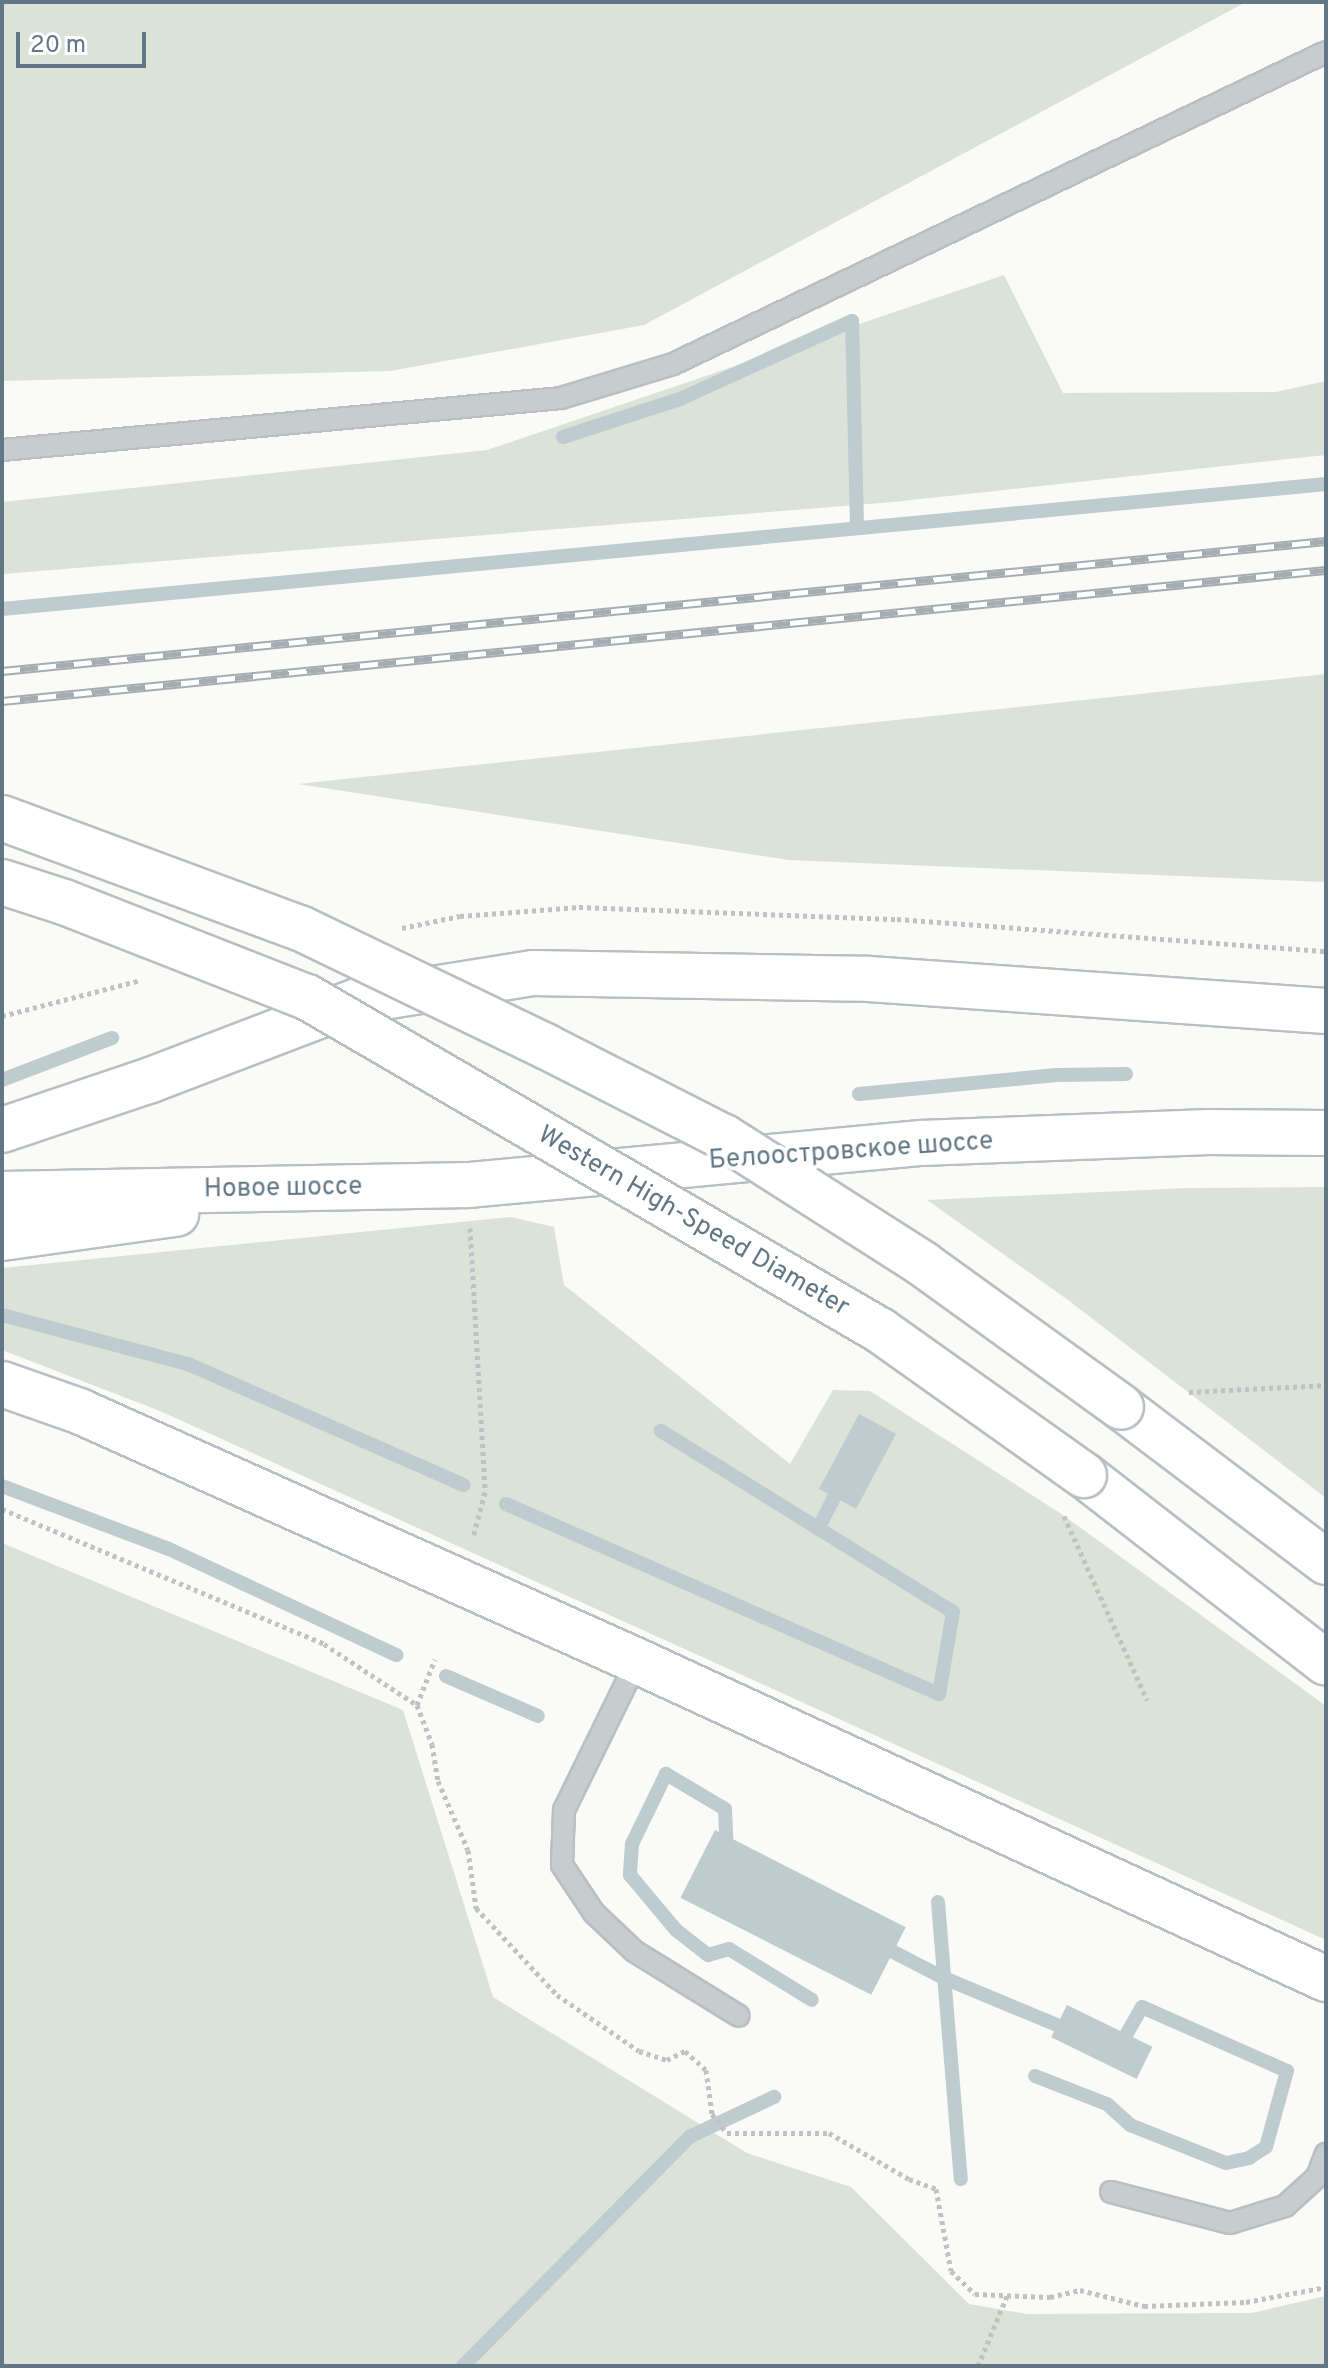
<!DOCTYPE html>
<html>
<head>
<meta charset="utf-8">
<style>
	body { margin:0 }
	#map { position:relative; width:1328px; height:2368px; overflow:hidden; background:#fafaf7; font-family:Overpass,sans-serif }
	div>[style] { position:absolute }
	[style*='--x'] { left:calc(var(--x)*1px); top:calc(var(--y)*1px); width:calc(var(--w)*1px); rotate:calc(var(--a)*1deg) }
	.green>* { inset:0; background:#dbe2d8 }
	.water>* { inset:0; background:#becbcf; transform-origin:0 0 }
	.stream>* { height:14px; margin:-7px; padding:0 7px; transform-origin:7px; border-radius:7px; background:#becbcf }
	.path>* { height:5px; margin-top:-2.5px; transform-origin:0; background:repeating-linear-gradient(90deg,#c0c3c5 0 4px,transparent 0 8px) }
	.roads { filter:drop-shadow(2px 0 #b9bfc4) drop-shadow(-2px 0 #b9bfc4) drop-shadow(0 2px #b9bfc4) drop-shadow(0 -2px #b9bfc4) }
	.lane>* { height:20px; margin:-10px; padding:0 10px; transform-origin:10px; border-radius:10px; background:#c7cccf }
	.secondary>* { height:44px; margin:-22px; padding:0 22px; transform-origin:22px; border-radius:22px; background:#fff }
	.highway>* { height:44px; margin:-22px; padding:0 22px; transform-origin:22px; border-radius:22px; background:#fff }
	.rail>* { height:9px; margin-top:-4.5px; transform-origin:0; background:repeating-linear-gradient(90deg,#fff 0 18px,#a5adb3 0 36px); box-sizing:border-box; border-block:2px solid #a5adb3 }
	.bridges { filter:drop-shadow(2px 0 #b9bec1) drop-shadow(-2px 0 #b9bec1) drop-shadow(0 2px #b9bec1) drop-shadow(0 -2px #b9bec1) }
	.highway-bridge>* { height:44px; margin:-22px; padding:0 22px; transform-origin:22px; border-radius:22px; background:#fff }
	span { translate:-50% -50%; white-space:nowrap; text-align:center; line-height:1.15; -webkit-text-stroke:8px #fff; paint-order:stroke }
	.street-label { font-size:26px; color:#627785 }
	.frame { position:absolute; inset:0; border:4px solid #627785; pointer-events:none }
	.scale { position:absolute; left:16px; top:32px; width:130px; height:36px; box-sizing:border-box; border:4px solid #627785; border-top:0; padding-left:10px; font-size:24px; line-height:28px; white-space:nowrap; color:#627785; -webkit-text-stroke:6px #fff; paint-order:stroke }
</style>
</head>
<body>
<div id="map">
	<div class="green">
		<i style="clip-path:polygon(2px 2px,1246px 2px,644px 325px,390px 371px,2px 381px)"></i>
		<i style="clip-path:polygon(1004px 275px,1063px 393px,1276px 392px,1326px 381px,1326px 455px,893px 502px,2px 574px,2px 502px,487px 450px)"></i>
		<i style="clip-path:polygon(1326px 674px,1326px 882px,789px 860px,298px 784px)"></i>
		<i style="clip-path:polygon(1326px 1187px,1326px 1498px,1068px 1300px,927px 1200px,1187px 1188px)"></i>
		<i style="clip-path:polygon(511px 1217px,554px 1227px,564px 1285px,790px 1464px,833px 1390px,870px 1391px,1063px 1515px,1326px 1706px,1326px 1940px,160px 1411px,2px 1350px,2px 1268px)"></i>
		<i style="clip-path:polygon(2px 1543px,403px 1710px,493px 1997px,747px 2153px,851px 2187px,969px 2304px,1027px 2314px,1252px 2313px,1326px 2296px,1326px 2366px,2px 2366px)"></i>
	</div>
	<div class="water">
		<i style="left:859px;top:1414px;width:42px;height:85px;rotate:28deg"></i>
		<i style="left:715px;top:1830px;width:214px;height:76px;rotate:27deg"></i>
		<i style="left:1067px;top:2005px;width:95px;height:36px;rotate:26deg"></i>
	</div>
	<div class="stream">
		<i style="--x:563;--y:437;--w:123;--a:-18"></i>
		<i style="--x:680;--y:399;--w:189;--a:-24.4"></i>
		<i style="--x:852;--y:321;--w:207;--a:88.6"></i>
		<i style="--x:2;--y:609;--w:1330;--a:-5.39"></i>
		<i style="--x:2;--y:1080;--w:118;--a:-20.9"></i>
		<i style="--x:859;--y:1094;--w:198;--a:-5.5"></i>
		<i style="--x:1056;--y:1075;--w:70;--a:-0.8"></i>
		<i style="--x:2;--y:1315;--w:192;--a:14.8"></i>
		<i style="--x:188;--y:1364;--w:301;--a:23.7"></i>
		<i style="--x:2;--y:1486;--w:178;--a:20.7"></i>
		<i style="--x:169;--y:1549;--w:251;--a:25"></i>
		<i style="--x:506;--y:1504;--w:473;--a:23.7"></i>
		<i style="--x:939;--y:1694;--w:83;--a:-80.3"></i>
		<i style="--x:953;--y:1612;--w:344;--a:-148.2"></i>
		<i style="--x:818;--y:1529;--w:36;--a:-63"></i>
		<i style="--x:446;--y:1676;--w:100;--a:23.5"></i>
		<i style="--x:727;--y:1855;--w:46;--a:-92.5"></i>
		<i style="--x:725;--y:1809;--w:69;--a:-149.3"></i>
		<i style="--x:666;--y:1774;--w:78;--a:115.9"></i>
		<i style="--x:632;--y:1844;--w:31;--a:94"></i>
		<i style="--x:630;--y:1875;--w:72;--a:50.1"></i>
		<i style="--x:676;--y:1930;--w:41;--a:38"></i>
		<i style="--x:708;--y:1955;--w:22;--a:-16"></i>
		<i style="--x:729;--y:1949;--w:97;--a:31.6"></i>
		<i style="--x:938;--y:1902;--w:278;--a:85.3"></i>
		<i style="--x:878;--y:1944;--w:74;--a:27.3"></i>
		<i style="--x:944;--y:1978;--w:141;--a:22.6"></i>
		<i style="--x:1035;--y:2076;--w:77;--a:21.3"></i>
		<i style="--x:1107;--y:2104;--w:31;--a:42"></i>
		<i style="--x:1130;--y:2125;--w:103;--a:21.6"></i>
		<i style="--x:1226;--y:2163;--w:24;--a:-12"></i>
		<i style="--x:1249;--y:2158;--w:20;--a:-33"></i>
		<i style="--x:1266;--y:2147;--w:79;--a:-74.6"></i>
		<i style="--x:1287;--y:2071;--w:158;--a:-156.2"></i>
		<i style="--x:1142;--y:2007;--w:48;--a:119.7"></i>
		<i style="--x:463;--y:2366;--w:324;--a:-45.3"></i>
		<i style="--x:691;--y:2136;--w:92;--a:-25.2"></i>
	</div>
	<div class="path">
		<i style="--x:402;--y:928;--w:59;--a:-11.7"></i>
		<i style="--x:460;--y:916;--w:119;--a:-4.3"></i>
		<i style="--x:579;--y:907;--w:318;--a:2.2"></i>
		<i style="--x:897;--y:919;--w:430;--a:4.3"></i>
		<i style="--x:2;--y:1016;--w:144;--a:-14.5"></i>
		<i style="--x:470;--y:1228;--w:264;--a:86.7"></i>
		<i style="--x:485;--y:1492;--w:47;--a:104.9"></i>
		<i style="--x:1189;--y:1392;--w:137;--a:-2.9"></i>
		<i style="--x:2;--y:1509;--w:349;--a:22.7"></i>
		<i style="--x:324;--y:1644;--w:111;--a:33.3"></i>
		<i style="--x:417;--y:1705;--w:49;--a:-68.6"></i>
		<i style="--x:1064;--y:1516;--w:202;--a:65.7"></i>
		<i style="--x:417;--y:1705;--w:42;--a:69"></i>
		<i style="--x:432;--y:1744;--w:37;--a:81"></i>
		<i style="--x:438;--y:1781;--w:75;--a:66.5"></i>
		<i style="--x:468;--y:1850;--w:59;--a:82.1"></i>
		<i style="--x:476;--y:1908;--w:119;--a:47"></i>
		<i style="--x:557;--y:1995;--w:99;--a:34.3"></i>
		<i style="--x:639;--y:2051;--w:29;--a:18"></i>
		<i style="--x:667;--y:2060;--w:20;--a:-27"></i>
		<i style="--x:685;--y:2051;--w:28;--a:42"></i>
		<i style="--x:706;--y:2070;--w:44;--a:82.2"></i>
		<i style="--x:712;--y:2114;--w:24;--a:52"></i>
		<i style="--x:727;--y:2133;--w:102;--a:0"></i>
		<i style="--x:829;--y:2133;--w:92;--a:29.9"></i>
		<i style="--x:909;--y:2179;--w:29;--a:20"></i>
		<i style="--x:936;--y:2189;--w:83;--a:79.6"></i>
		<i style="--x:951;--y:2271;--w:33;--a:44"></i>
		<i style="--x:975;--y:2294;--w:75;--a:2.3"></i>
		<i style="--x:1050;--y:2297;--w:31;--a:-13"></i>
		<i style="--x:1080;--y:2290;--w:66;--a:14"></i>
		<i style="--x:1144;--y:2306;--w:102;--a:-2.2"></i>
		<i style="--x:1246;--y:2302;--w:81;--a:-10.6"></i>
		<i style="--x:978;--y:2366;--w:76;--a:-67.5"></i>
	</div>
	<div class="roads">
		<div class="lane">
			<i style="--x:2;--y:450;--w:561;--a:-5.31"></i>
			<i style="--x:561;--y:398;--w:117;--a:-16.9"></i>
			<i style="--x:673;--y:364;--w:724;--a:-25.54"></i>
			<i style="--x:637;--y:1661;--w:166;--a:116.1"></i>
			<i style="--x:564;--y:1810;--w:55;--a:92.1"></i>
			<i style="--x:562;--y:1865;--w:58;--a:56.3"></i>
			<i style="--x:594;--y:1913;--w:55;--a:43.5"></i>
			<i style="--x:634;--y:1951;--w:123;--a:31.8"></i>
			<i style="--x:1111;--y:2192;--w:123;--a:14.6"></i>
			<i style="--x:1230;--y:2223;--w:58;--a:-17.2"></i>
			<i style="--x:1285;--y:2206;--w:43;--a:-42.2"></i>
			<i style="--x:1317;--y:2177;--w:25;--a:-69"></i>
		</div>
		<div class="secondary">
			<i style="--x:2;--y:1130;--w:154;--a:-18.6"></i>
			<i style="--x:148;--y:1081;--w:225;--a:-20.9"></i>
			<i style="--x:358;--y:1001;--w:177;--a:-9.1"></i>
			<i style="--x:533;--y:973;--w:336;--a:1"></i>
			<i style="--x:869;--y:979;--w:458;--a:4"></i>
			<i style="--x:2;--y:1194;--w:466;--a:-1.1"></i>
			<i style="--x:468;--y:1185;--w:455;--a:-5.3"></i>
			<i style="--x:921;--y:1143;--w:288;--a:-2.2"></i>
			<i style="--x:1209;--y:1132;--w:117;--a:0.5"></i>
			<i style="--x:2;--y:1238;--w:176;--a:-7.9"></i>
			<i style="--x:2;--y:1384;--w:82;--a:19.3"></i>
			<i style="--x:79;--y:1411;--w:611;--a:24.13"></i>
			<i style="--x:637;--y:1661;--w:759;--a:24.78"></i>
		</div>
		<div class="highway">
			<i style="--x:1121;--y:1407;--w:257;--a:37.1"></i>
			<i style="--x:1084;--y:1475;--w:306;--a:37.8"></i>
		</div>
	</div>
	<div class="rail">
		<i style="--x:2;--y:671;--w:1330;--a:-5.61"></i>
		<i style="--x:2;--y:701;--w:1330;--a:-5.65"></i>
	</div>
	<div class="bridges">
		<div class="highway-bridge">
			<i style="--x:2;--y:818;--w:318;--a:20.3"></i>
			<i style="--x:300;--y:928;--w:274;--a:25.7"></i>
			<i style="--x:547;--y:1047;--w:199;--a:27"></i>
			<i style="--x:724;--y:1137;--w:236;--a:32.5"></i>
			<i style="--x:923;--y:1264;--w:244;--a:35.8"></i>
			<i style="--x:2;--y:882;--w:65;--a:17.9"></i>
			<i style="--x:64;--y:902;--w:261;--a:21.4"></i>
			<i style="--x:307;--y:997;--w:664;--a:30.19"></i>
			<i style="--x:881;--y:1331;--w:249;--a:35.4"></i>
		</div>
	</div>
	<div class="street-label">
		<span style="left:851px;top:1152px;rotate:-4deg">Белоостровское шоссе</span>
		<span style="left:283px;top:1189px;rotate:-1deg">Новое шоссе</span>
		<span style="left:693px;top:1222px;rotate:30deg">Western High-Speed Diameter</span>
	</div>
	<div class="frame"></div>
	<div class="scale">20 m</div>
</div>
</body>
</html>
